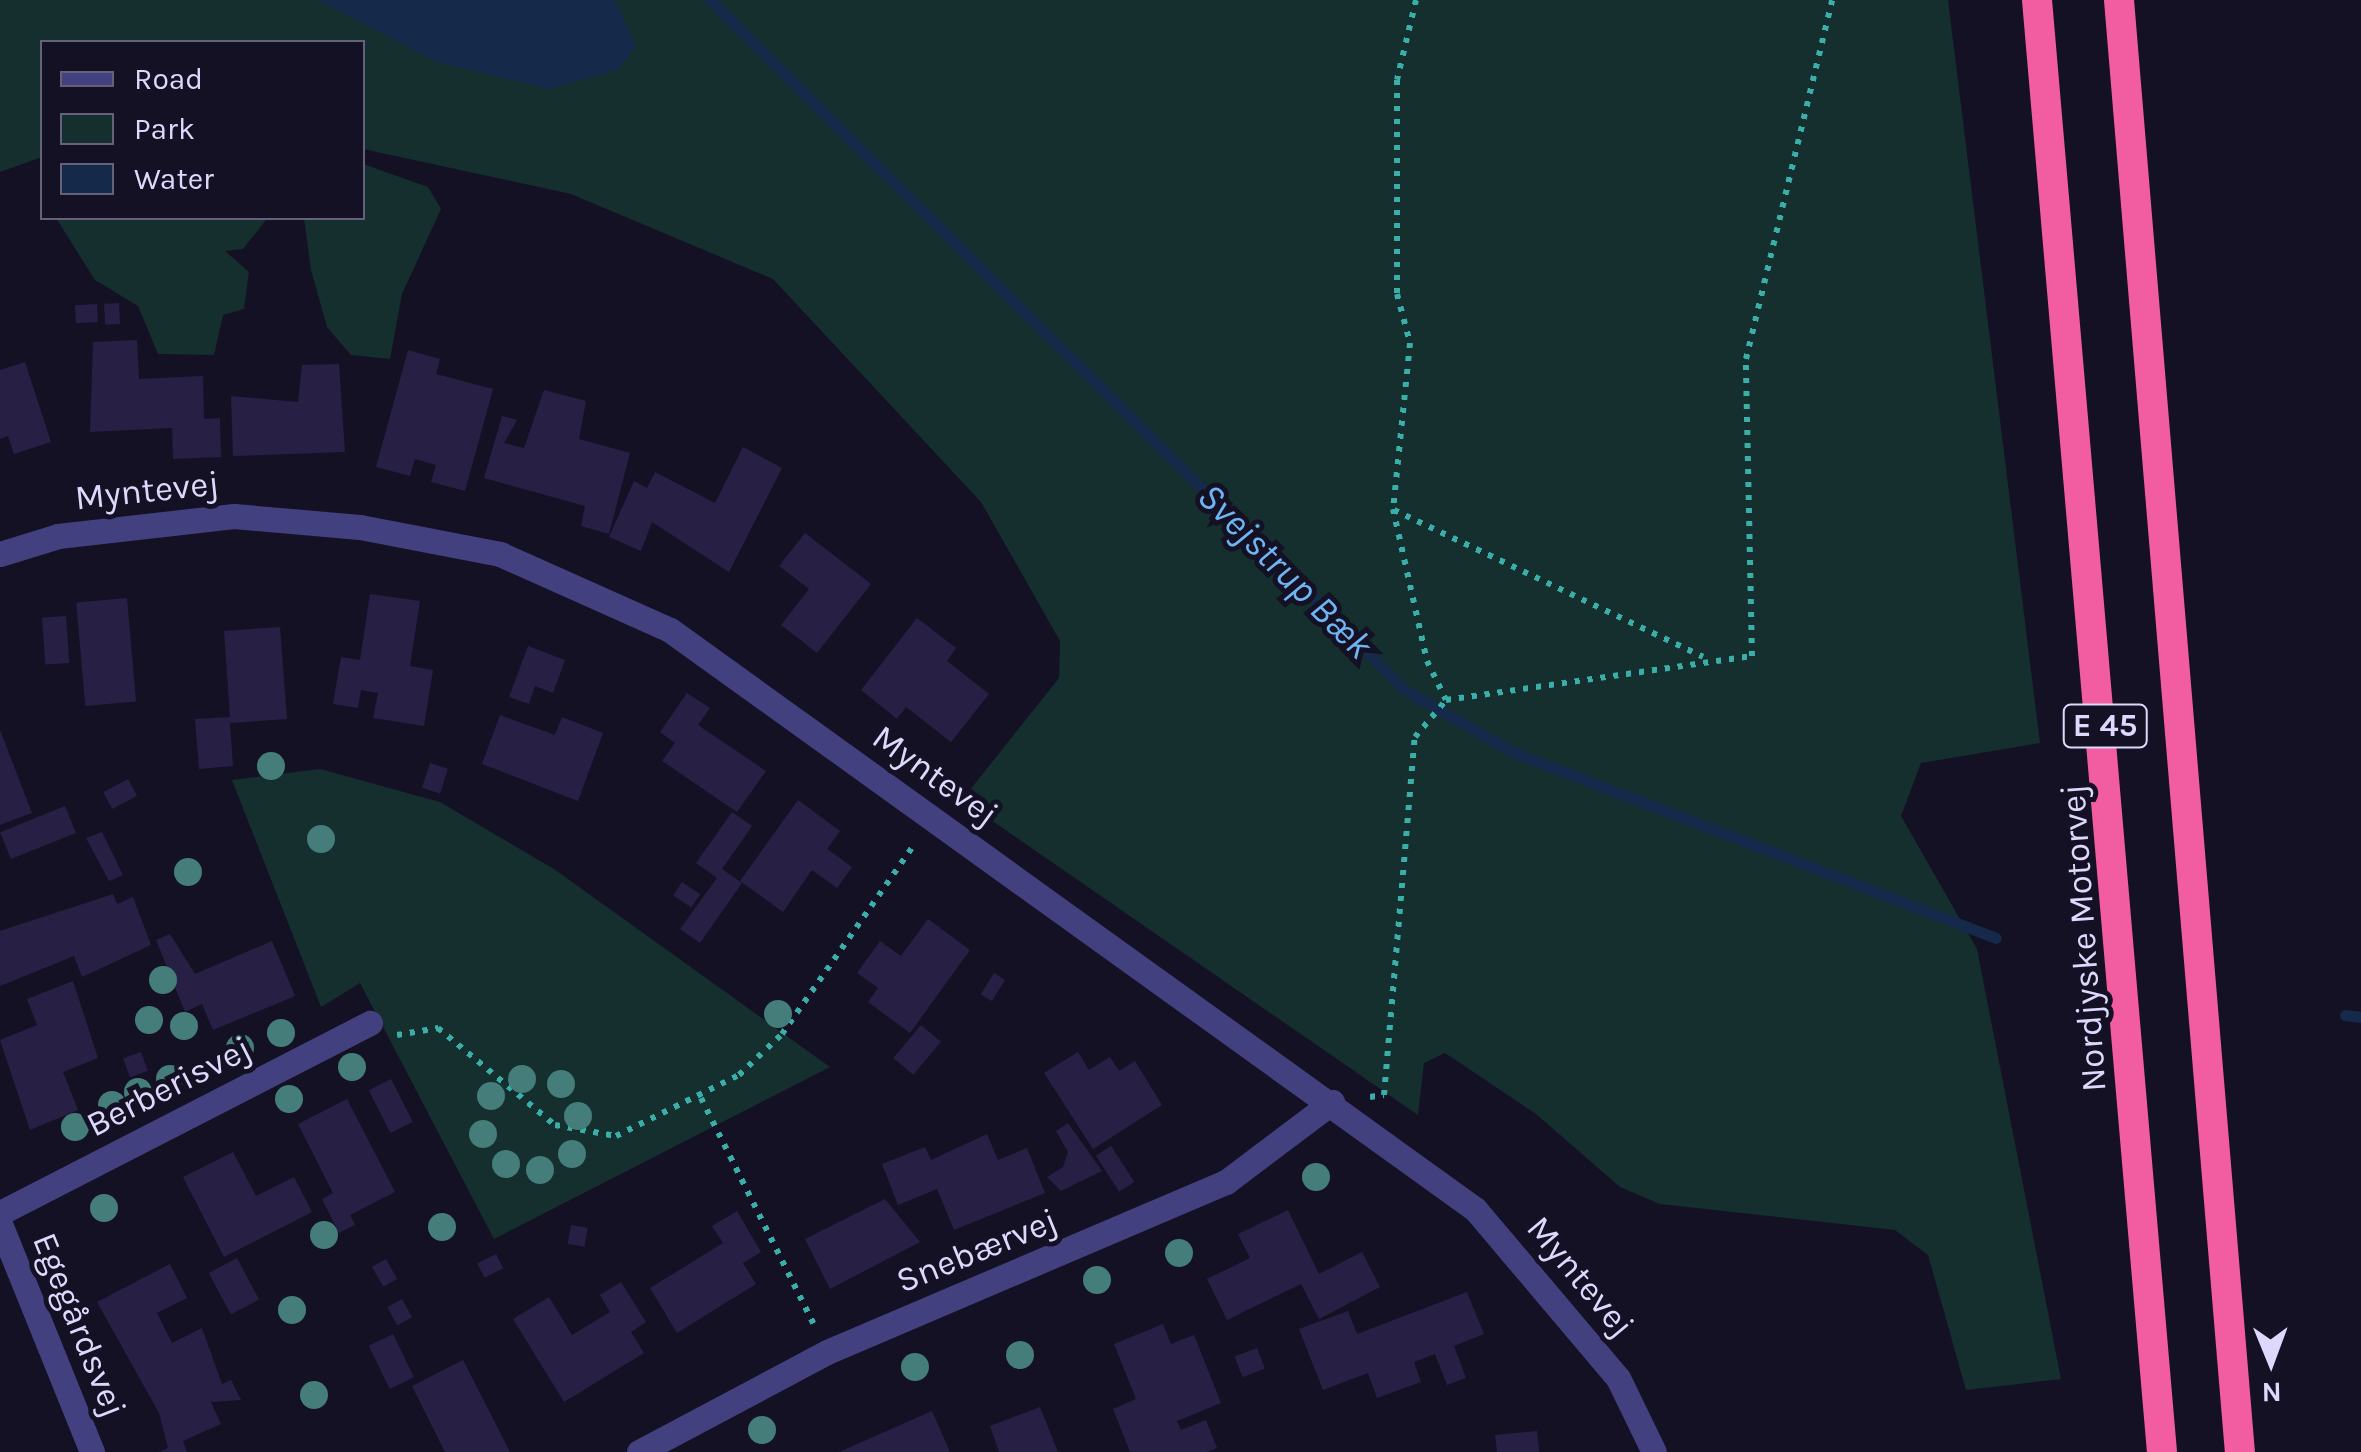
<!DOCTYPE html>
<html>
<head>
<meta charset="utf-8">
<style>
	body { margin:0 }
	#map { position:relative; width:2361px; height:1452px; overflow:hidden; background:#151125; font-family:Karla,sans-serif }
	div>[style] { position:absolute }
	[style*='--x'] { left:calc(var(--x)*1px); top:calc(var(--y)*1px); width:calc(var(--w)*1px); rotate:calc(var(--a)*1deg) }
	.green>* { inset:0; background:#152e2e }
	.water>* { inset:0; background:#15294b }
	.stream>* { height:11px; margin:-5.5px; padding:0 5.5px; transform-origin:5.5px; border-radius:5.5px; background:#15294b }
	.building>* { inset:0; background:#271f44; transform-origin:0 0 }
	.path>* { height:6px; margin-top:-3px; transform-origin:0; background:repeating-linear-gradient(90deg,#3aaea9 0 5px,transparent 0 13px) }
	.street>* { height:25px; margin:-12.5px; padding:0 12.5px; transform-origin:12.5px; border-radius:12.5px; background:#434080 }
	.highway>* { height:30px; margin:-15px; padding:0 15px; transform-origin:15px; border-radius:15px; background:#f25da2 }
	.trees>* { width:28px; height:28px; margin:-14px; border-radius:50%; background:#447d79 }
	span { translate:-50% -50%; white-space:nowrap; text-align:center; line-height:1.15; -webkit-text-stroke:10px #151125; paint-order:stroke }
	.shield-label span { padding:2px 8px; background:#151125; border:2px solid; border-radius:8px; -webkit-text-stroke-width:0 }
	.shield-label { font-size:32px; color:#ddd8fc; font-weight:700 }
	.street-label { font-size:35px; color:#ddd8fc }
	.water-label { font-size:38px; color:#6fb4f3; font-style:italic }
	.legend { position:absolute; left:40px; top:40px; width:325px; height:180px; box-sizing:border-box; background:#151125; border:2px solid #65617b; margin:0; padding:12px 18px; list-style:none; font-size:30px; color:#ddd8fc }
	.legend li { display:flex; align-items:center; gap:20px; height:50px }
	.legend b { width:50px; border:2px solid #65617b }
	.north { position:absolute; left:2221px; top:1312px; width:100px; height:100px; -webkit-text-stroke:8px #151125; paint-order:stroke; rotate:179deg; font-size:28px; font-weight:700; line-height:40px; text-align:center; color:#ddd8fc }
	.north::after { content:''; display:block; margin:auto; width:35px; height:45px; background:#ddd8fc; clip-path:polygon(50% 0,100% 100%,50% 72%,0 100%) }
</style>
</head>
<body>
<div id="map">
	<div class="green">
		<i style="clip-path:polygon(0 0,1948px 0,2040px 743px,1921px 763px,1901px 816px,1977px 949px,2061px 1379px,1966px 1390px,1928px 1255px,1895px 1230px,1660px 1204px,1620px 1187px,1536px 1114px,1445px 1053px,1424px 1063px,1418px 1115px,962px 800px,1059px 678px,1060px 641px,981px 502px,773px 279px,571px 194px,363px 149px,362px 42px,42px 42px,42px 157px,0 172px)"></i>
		<i style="clip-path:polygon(363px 164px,428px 187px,441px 209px,402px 294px,390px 359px,351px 355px,327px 327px,311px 270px,304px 218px,362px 218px)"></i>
		<i style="clip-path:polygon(56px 218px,266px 218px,266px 220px,243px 249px,225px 251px,249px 272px,244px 309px,223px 315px,214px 355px,158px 354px,138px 306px,95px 280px)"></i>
		<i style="clip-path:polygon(320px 769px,440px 802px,554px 869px,830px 1067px,494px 1239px,360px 983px,321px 1007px,232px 780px)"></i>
	</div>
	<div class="water">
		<i style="clip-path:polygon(318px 0,615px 0,636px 46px,618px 70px,549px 89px,437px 62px)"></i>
	</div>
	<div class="stream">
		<i style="--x:710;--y:0;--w:979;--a:44.79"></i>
		<i style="--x:1405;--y:690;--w:127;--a:29.8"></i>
		<i style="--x:1515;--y:753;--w:515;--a:21.04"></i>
		<i style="--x:2345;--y:1015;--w:16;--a:7"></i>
	</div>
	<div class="building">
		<i style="left:119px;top:303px;width:21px;height:15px;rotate:87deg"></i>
		<i style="left:97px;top:304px;width:18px;height:22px;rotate:87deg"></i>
		<i style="clip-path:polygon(137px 340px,139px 379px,203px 376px,204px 419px,220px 418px,221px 457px,173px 459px,172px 428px,90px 432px,93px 342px)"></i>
		<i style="clip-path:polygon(408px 350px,440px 359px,436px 374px,493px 389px,465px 491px,431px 482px,436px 465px,415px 459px,410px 476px,376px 467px)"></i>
		<i style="clip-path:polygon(25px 362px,51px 442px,14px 454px,8px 436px,0 439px,0 370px)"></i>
		<i style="clip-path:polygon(339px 364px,345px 452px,233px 456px,231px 396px,298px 402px,302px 365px)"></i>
		<i style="clip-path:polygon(544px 390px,586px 401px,579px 439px,630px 453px,609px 534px,581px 526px,585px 506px,484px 478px,502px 416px,517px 420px,504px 443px,524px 448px)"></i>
		<i style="clip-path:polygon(743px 447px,782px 468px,729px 572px,652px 522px,641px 551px,609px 537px,634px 481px,647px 488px,655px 472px,715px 503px)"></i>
		<i style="clip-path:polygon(805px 533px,871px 584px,817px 653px,781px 625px,809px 589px,779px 566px)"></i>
		<i style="clip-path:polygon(370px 594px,420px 601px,410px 666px,433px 670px,424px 726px,373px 718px,378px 693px,361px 690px,358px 708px,333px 704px,341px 657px,360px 660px)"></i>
		<i style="left:127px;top:598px;width:104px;height:51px;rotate:85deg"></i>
		<i style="left:66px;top:616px;width:47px;height:24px;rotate:86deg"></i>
		<i style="clip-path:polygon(917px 618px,956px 648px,947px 661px,989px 694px,951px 742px,906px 707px,897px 719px,861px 690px)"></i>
		<i style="clip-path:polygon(280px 627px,287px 719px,230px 723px,233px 766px,199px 769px,195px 719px,230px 717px,224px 631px)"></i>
		<i style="clip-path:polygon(528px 646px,565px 660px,553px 693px,535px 686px,529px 704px,509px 697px)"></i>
		<i style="clip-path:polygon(687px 693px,710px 708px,698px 725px,766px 771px,737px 812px,662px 761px,675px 743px,660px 732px)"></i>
		<i style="clip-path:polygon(500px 715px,555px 735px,562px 717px,603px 733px,578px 801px,482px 764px)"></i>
		<i style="clip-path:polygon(0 730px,32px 813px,0 825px)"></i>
		<i style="left:430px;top:763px;width:19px;height:26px;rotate:18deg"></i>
		<i style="left:128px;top:779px;width:19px;height:28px;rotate:62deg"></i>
		<i style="clip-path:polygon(798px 800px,840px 831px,827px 849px,852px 867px,837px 888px,812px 870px,783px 912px,740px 881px)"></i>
		<i style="left:65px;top:806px;width:29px;height:70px;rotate:68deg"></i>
		<i style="clip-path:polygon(732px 812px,752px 826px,722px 869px,742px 883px,700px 943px,680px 929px,717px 878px,696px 863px)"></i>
		<i style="clip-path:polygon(102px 832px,123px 875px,109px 881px,86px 838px)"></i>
		<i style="left:682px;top:882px;width:22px;height:16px;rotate:34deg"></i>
		<i style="clip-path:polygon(113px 894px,117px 904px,133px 897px,151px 945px,82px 977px,74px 956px,0 986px,0 931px)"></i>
		<i style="clip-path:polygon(928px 919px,970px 950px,910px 1033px,868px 1002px,878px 988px,857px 973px,880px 941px,901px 956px)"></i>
		<i style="clip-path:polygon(170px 934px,195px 974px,272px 941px,295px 996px,213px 1030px,202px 1004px,185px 1012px,156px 940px)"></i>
		<i style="left:994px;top:973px;width:13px;height:25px;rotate:32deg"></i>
		<i style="clip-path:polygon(73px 981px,98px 1058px,63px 1072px,78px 1110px,30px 1130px,0 1040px,37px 1025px,27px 999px)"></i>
		<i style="left:921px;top:1025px;width:26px;height:43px;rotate:40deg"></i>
		<i style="left:141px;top:1052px;width:20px;height:19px;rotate:70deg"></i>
		<i style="clip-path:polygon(1078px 1052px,1089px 1070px,1110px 1057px,1119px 1071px,1135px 1061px,1162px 1105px,1093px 1149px,1044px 1073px)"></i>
		<i style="left:391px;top:1079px;width:48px;height:25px;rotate:63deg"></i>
		<i style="clip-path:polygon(347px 1099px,395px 1192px,350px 1215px,355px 1225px,339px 1233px,322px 1199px,333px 1193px,298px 1124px)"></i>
		<i style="clip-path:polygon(1068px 1123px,1102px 1171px,1061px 1191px,1047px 1177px,1063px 1167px,1068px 1152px,1056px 1131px)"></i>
		<i style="clip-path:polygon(987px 1134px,998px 1160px,1027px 1148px,1045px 1193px,954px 1230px,937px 1189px,898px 1205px,882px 1164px,925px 1147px,931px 1160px)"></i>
		<i style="left:1111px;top:1146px;width:43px;height:18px;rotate:57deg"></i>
		<i style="clip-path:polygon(233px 1152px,256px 1196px,294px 1177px,312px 1212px,224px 1257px,183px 1177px)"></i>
		<i style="clip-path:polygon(885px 1199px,920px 1242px,830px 1289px,805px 1239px)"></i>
		<i style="clip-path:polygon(1288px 1210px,1319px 1274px,1362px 1252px,1380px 1287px,1319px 1319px,1301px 1284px,1227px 1320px,1207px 1279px,1250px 1258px,1238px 1234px)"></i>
		<i style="clip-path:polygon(737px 1211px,761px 1252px,743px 1263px,756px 1284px,677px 1333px,650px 1288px,723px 1243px,712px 1226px)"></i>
		<i style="left:571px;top:1225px;width:17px;height:19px;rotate:10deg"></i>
		<i style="left:496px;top:1254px;width:16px;height:21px;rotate:63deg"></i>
		<i style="left:237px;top:1258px;width:47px;height:32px;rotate:62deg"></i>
		<i style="left:386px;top:1259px;width:23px;height:16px;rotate:61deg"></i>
		<i style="clip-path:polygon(170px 1264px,187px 1298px,157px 1313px,172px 1343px,202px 1328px,222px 1384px,231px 1380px,241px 1400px,211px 1402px,221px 1424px,183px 1441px,187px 1452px,159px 1452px,168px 1448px,159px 1413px,97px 1302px)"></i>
		<i style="clip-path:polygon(621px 1282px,646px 1322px,631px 1332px,644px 1353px,564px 1402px,513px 1319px,549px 1297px,572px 1335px,610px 1312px,600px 1295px)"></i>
		<i style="clip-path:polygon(1467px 1292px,1484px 1334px,1454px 1346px,1466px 1378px,1447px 1385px,1435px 1354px,1414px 1362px,1421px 1382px,1377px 1398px,1368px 1373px,1323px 1390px,1299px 1329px,1348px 1311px,1357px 1334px)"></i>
		<i style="left:402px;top:1299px;width:21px;height:17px;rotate:61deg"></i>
		<i style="clip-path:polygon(1163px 1324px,1171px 1344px,1194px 1335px,1221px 1403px,1177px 1421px,1181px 1430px,1206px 1420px,1217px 1448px,1207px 1452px,1130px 1452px,1113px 1409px,1136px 1399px,1114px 1344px)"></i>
		<i style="left:393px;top:1334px;width:48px;height:27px;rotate:64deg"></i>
		<i style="left:1257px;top:1348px;width:22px;height:24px;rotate:69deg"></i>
		<i style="clip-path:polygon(463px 1360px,510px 1452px,445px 1452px,412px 1386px)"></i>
		<i style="clip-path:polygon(1040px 1407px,1058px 1452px,999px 1452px,990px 1426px)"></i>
		<i style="clip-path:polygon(932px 1411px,950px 1452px,839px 1452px)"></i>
		<i style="clip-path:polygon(1537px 1431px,1539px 1452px,1497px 1452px,1495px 1435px)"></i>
	</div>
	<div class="path">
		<i style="--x:1416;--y:0;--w:82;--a:103.4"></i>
		<i style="--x:1397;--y:80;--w:214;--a:90"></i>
		<i style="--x:1397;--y:294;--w:51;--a:75.1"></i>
		<i style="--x:1410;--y:343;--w:167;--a:95.8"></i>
		<i style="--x:1393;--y:509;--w:156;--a:77.4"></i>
		<i style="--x:1427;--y:661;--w:43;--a:64"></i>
		<i style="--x:1394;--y:510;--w:342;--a:25.4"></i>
		<i style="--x:397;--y:1035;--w:42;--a:-9.7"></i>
		<i style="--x:438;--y:1028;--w:152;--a:39.7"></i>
		<i style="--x:555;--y:1125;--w:62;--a:10.2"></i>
		<i style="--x:616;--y:1136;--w:137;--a:-26.4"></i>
		<i style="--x:739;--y:1075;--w:59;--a:-43.6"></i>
		<i style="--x:782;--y:1034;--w:233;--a:-55.1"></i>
		<i style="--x:1370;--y:1097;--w:14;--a:-8"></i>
		<i style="--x:1384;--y:1095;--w:359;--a:-85.1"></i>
		<i style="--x:1415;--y:737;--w:48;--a:-50"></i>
		<i style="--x:1446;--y:700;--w:309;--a:-8.2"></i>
		<i style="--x:1752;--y:656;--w:297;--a:-91.2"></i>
		<i style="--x:1746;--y:359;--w:369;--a:-76.5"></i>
		<i style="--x:701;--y:1098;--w:254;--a:63.5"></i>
	</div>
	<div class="street">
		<i style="--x:0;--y:554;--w:61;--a:-17.2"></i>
		<i style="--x:58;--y:536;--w:177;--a:-6.5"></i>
		<i style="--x:234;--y:516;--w:126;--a:5"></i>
		<i style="--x:360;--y:527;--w:143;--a:10.9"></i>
		<i style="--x:500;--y:554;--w:186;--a:24.1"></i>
		<i style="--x:670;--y:630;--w:992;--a:35.73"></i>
		<i style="--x:1475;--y:1209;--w:221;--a:49.8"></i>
		<i style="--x:1618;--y:1378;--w:82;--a:64.1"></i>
		<i style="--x:0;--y:1213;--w:416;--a:-27.2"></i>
		<i style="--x:0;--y:1224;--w:246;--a:68"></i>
		<i style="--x:639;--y:1452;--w:213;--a:-28"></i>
		<i style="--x:827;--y:1352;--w:434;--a:-23.1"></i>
		<i style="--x:1226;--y:1182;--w:133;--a:-37"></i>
	</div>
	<div class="highway">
		<i style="--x:2037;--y:0;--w:1457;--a:85.08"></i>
		<i style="--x:2119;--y:0;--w:1457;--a:85.24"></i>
	</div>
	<div class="trees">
		<i style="left:271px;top:766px"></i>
		<i style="left:321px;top:839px"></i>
		<i style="left:188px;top:872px"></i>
		<i style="left:163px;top:980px"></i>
		<i style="left:778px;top:1014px"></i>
		<i style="left:149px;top:1020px"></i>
		<i style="left:184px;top:1026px"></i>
		<i style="left:281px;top:1033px"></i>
		<i style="left:240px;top:1048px"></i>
		<i style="left:352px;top:1067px"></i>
		<i style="left:170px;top:1079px"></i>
		<i style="left:522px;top:1079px"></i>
		<i style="left:561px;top:1084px"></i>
		<i style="left:138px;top:1092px"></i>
		<i style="left:491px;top:1096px"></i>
		<i style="left:289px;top:1099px"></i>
		<i style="left:112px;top:1105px"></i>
		<i style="left:578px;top:1116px"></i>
		<i style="left:75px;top:1127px"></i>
		<i style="left:483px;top:1134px"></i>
		<i style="left:572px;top:1154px"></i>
		<i style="left:506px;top:1164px"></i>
		<i style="left:540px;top:1170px"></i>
		<i style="left:1316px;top:1177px"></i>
		<i style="left:104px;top:1208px"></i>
		<i style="left:442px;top:1227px"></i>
		<i style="left:324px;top:1235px"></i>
		<i style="left:1179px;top:1253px"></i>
		<i style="left:1097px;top:1280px"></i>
		<i style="left:292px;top:1310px"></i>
		<i style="left:1020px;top:1355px"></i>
		<i style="left:915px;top:1367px"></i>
		<i style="left:314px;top:1395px"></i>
		<i style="left:762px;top:1430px"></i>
	</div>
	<div class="shield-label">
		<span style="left:2105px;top:726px">E 45</span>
	</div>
	<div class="street-label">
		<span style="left:147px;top:491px;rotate:-6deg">Myntevej</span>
		<span style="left:935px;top:776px;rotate:36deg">Myntevej</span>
		<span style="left:2084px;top:938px;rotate:-94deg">Nordjyske Motorvej</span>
		<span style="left:169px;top:1087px;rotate:-27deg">Berberisvej</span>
		<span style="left:977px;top:1251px;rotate:-22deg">Snebærvej</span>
		<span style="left:1580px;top:1277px;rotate:50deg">Myntevej</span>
		<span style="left:79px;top:1325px;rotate:68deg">Egegårdsvej</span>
	</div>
	<div class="water-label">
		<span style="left:1285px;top:571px;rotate:45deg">Svejstrup Bæk</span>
	</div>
	<ul class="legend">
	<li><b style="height:12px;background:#434080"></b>Road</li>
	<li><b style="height:28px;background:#152e2e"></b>Park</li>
	<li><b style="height:28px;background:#15294b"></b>Water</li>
	</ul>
	<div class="north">N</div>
</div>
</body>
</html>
